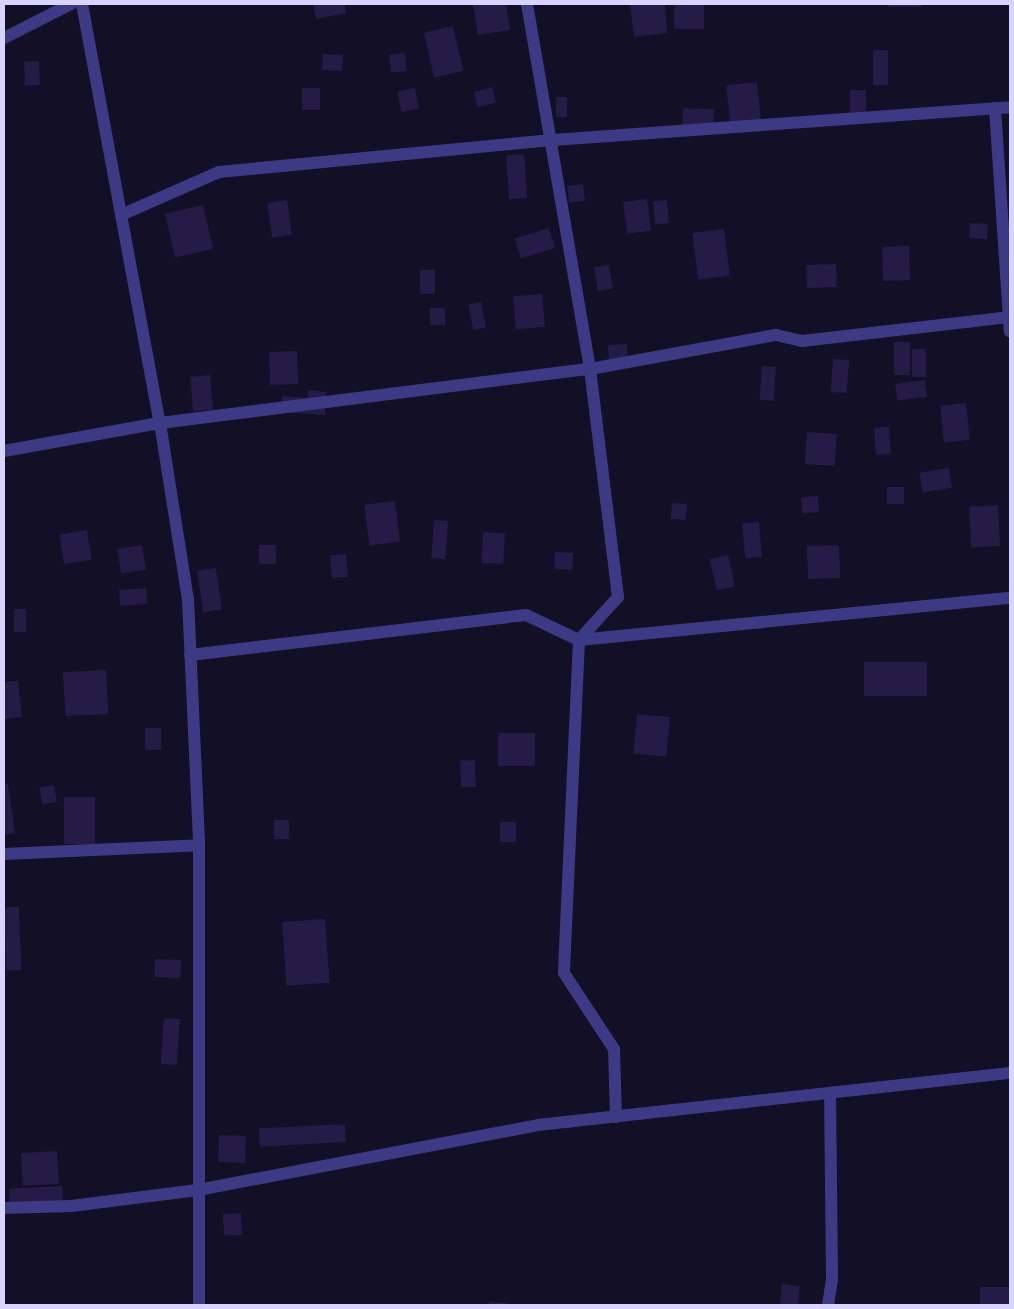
<!DOCTYPE html>
<html>
<head>
<meta charset="utf-8">
<style>
	body { margin:0 }
	#map { position:relative; width:1014px; height:1309px; overflow:hidden; background:#130f26; font-family:Overpass,sans-serif }
	div>[style] { position:absolute }
	[style*='--x'] { left:calc(var(--x)*1px); top:calc(var(--y)*1px); width:calc(var(--w)*1px); rotate:calc(var(--a)*1deg) }
	.building>* { inset:0; background:#241b47; transform-origin:0 0 }
	.minor>* { height:12px; margin:-6px; padding:0 6px; transform-origin:6px; border-radius:6px; background:#3d3a85 }
	span { translate:-50% -50%; white-space:nowrap; text-align:center; line-height:1.15; -webkit-text-stroke:4.5px #130f26; paint-order:stroke }
	.frame { position:absolute; inset:0; border:5px solid #d9d4ff; pointer-events:none }
</style>
</head>
<body>
<div id="map">
	<div class="building">
		<i style="clip-path:polygon(313px 4px,345px 4px,346px 13px,316px 19px)"></i>
		<i style="clip-path:polygon(473px 4px,506px 4px,510px 30px,478px 35px)"></i>
		<i style="clip-path:polygon(630px 4px,665px 4px,667px 33px,634px 37px)"></i>
		<i style="left:674px;top:4px;width:30px;height:25px"></i>
		<i style="left:888px;top:4px;width:34px;height:3px"></i>
		<i style="left:453px;top:26px;width:46px;height:30px;rotate:77deg"></i>
		<i style="left:873px;top:50px;width:15px;height:35px"></i>
		<i style="left:405px;top:53px;width:18px;height:16px;rotate:84deg"></i>
		<i style="left:323px;top:54px;width:20px;height:16px;rotate:3deg"></i>
		<i style="left:39px;top:61px;width:24px;height:15px;rotate:88deg"></i>
		<i style="left:757px;top:82px;width:47px;height:31px;rotate:84deg"></i>
		<i style="left:492px;top:87px;width:16px;height:19px;rotate:75deg"></i>
		<i style="left:302px;top:88px;width:18px;height:22px"></i>
		<i style="left:415px;top:88px;width:21px;height:18px;rotate:79deg"></i>
		<i style="left:850px;top:90px;width:16px;height:34px"></i>
		<i style="left:556px;top:97px;width:11px;height:20px"></i>
		<i style="left:683px;top:108px;width:31px;height:25px;rotate:2deg"></i>
		<i style="left:524px;top:154px;width:44px;height:18px;rotate:86deg"></i>
		<i style="left:583px;top:184px;width:17px;height:16px;rotate:83deg"></i>
		<i style="left:647px;top:199px;width:32px;height:24px;rotate:83deg"></i>
		<i style="left:287px;top:200px;width:35px;height:20px;rotate:82deg"></i>
		<i style="left:667px;top:200px;width:23px;height:14px;rotate:85deg"></i>
		<i style="left:203px;top:205px;width:45px;height:39px;rotate:77deg"></i>
		<i style="left:970px;top:223px;width:18px;height:15px;rotate:3deg"></i>
		<i style="left:549px;top:228px;width:21px;height:36px;rotate:73deg"></i>
		<i style="left:724px;top:229px;width:47px;height:32px;rotate:83deg"></i>
		<i style="left:909px;top:246px;width:34px;height:27px;rotate:88deg"></i>
		<i style="left:836px;top:264px;width:23px;height:30px;rotate:88deg"></i>
		<i style="left:609px;top:265px;width:24px;height:15px;rotate:81deg"></i>
		<i style="left:420px;top:270px;width:15px;height:24px"></i>
		<i style="left:542px;top:294px;width:33px;height:29px;rotate:85deg"></i>
		<i style="left:481px;top:302px;width:26px;height:13px;rotate:79deg"></i>
		<i style="left:430px;top:308px;width:15px;height:17px"></i>
		<i style="left:894px;top:342px;width:16px;height:33px"></i>
		<i style="left:627px;top:344px;width:17px;height:19px;rotate:87deg"></i>
		<i style="left:912px;top:349px;width:14px;height:28px"></i>
		<i style="left:297px;top:351px;width:33px;height:28px;rotate:88deg"></i>
		<i style="left:833px;top:359px;width:16px;height:33px;rotate:4deg"></i>
		<i style="left:762px;top:366px;width:14px;height:34px;rotate:4deg"></i>
		<i style="left:210px;top:375px;width:35px;height:20px;rotate:85deg"></i>
		<i style="left:925px;top:380px;width:17px;height:30px;rotate:83deg"></i>
		<i style="clip-path:polygon(308px 390px,326px 392px,325px 415px,281px 412px,282px 396px,308px 398px)"></i>
		<i style="left:966px;top:403px;width:37px;height:26px;rotate:84deg"></i>
		<i style="left:889px;top:427px;width:27px;height:15px;rotate:86deg"></i>
		<i style="left:807px;top:432px;width:30px;height:32px;rotate:4deg"></i>
		<i style="left:949px;top:468px;width:20px;height:30px;rotate:81deg"></i>
		<i style="left:887px;top:487px;width:17px;height:17px"></i>
		<i style="left:818px;top:496px;width:16px;height:17px;rotate:86deg"></i>
		<i style="left:395px;top:501px;width:41px;height:31px;rotate:83deg"></i>
		<i style="left:672px;top:503px;width:15px;height:16px;rotate:4deg"></i>
		<i style="left:998px;top:505px;width:41px;height:29px;rotate:87deg"></i>
		<i style="left:434px;top:520px;width:14px;height:38px;rotate:4deg"></i>
		<i style="left:759px;top:522px;width:35px;height:17px;rotate:85deg"></i>
		<i style="left:87px;top:530px;width:30px;height:28px;rotate:81deg"></i>
		<i style="left:483px;top:532px;width:22px;height:31px;rotate:3deg"></i>
		<i style="left:142px;top:545px;width:25px;height:25px;rotate:81deg"></i>
		<i style="left:259px;top:545px;width:17px;height:19px"></i>
		<i style="left:839px;top:545px;width:33px;height:32px;rotate:88deg"></i>
		<i style="left:555px;top:552px;width:18px;height:17px;rotate:3deg"></i>
		<i style="left:346px;top:554px;width:23px;height:16px;rotate:85deg"></i>
		<i style="left:728px;top:555px;width:32px;height:19px;rotate:77deg"></i>
		<i style="left:216px;top:568px;width:42px;height:19px;rotate:82deg"></i>
		<i style="left:146px;top:588px;width:16px;height:27px;rotate:86deg"></i>
		<i style="left:14px;top:609px;width:12px;height:23px"></i>
		<i style="left:927px;top:662px;width:34px;height:63px;rotate:90deg"></i>
		<i style="left:106px;top:670px;width:44px;height:43px;rotate:87deg"></i>
		<i style="clip-path:polygon(18px 681px,22px 717px,4px 719px,4px 682px)"></i>
		<i style="left:637px;top:714px;width:33px;height:40px;rotate:5deg"></i>
		<i style="left:161px;top:728px;width:22px;height:16px;rotate:90deg"></i>
		<i style="left:498px;top:733px;width:37px;height:33px"></i>
		<i style="left:475px;top:760px;width:27px;height:15px;rotate:88deg"></i>
		<i style="clip-path:polygon(8px 784px,15px 833px,4px 835px,4px 785px)"></i>
		<i style="left:54px;top:785px;width:17px;height:15px;rotate:80deg"></i>
		<i style="left:64px;top:797px;width:31px;height:47px"></i>
		<i style="left:289px;top:820px;width:19px;height:15px;rotate:90deg"></i>
		<i style="left:500px;top:822px;width:16px;height:20px"></i>
		<i style="left:19px;top:907px;width:63px;height:15px;rotate:88deg"></i>
		<i style="left:325px;top:919px;width:64px;height:43px;rotate:86deg"></i>
		<i style="left:155px;top:959px;width:26px;height:18px;rotate:2deg"></i>
		<i style="left:164px;top:1018px;width:16px;height:46px;rotate:4deg"></i>
		<i style="left:345px;top:1124px;width:18px;height:86px;rotate:87deg"></i>
		<i style="left:219px;top:1135px;width:27px;height:27px;rotate:2deg"></i>
		<i style="left:57px;top:1151px;width:33px;height:36px;rotate:87deg"></i>
		<i style="left:62px;top:1186px;width:17px;height:53px;rotate:87deg"></i>
		<i style="left:241px;top:1213px;width:22px;height:18px;rotate:87deg"></i>
		<i style="left:782px;top:1284px;width:18px;height:21px;rotate:6deg"></i>
		<i style="left:980px;top:1287px;width:30px;height:18px"></i>
		<i style="clip-path:polygon(489px 1302px,507px 1303px,507px 1305px,489px 1305px)"></i>
	</div>
	<div class="minor">
		<i style="--x:82;--y:4;--w:426;--a:79.5"></i>
		<i style="--x:160;--y:423;--w:178;--a:81"></i>
		<i style="--x:188;--y:599;--w:246;--a:87.4"></i>
		<i style="--x:199;--y:845;--w:460;--a:90"></i>
		<i style="--x:527;--y:4;--w:370;--a:80.2"></i>
		<i style="--x:590;--y:369;--w:230;--a:83"></i>
		<i style="--x:618;--y:597;--w:58;--a:132.2"></i>
		<i style="--x:579;--y:640;--w:333;--a:92.6"></i>
		<i style="--x:564;--y:973;--w:91;--a:56.7"></i>
		<i style="--x:614;--y:1049;--w:68;--a:88.3"></i>
		<i style="--x:4;--y:38;--w:75;--a:-26.9"></i>
		<i style="--x:995;--y:108;--w:224;--a:86.2"></i>
		<i style="--x:121;--y:215;--w:107;--a:-23.7"></i>
		<i style="--x:219;--y:172;--w:336;--a:-5.5"></i>
		<i style="--x:553;--y:140;--w:458;--a:-4.1"></i>
		<i style="--x:4;--y:451;--w:158;--a:-10.2"></i>
		<i style="--x:160;--y:423;--w:433;--a:-7.2"></i>
		<i style="--x:590;--y:369;--w:189;--a:-10.4"></i>
		<i style="--x:776;--y:335;--w:27;--a:13"></i>
		<i style="--x:802;--y:341;--w:208;--a:-6.6"></i>
		<i style="--x:190;--y:655;--w:338;--a:-6.8"></i>
		<i style="--x:526;--y:615;--w:59;--a:25.3"></i>
		<i style="--x:579;--y:640;--w:433;--a:-5.6"></i>
		<i style="--x:4;--y:854;--w:195;--a:-2.6"></i>
		<i style="--x:4;--y:1208;--w:67;--a:-1.7"></i>
		<i style="--x:71;--y:1206;--w:128;--a:-7.2"></i>
		<i style="--x:198;--y:1190;--w:346;--a:-10.8"></i>
		<i style="--x:538;--y:1125;--w:475;--a:-6.3"></i>
		<i style="--x:828;--y:1305;--w:26;--a:-81"></i>
		<i style="--x:832;--y:1279;--w:186;--a:-90.6"></i>
	</div>
	<div class="frame"></div>
</div>
</body>
</html>
